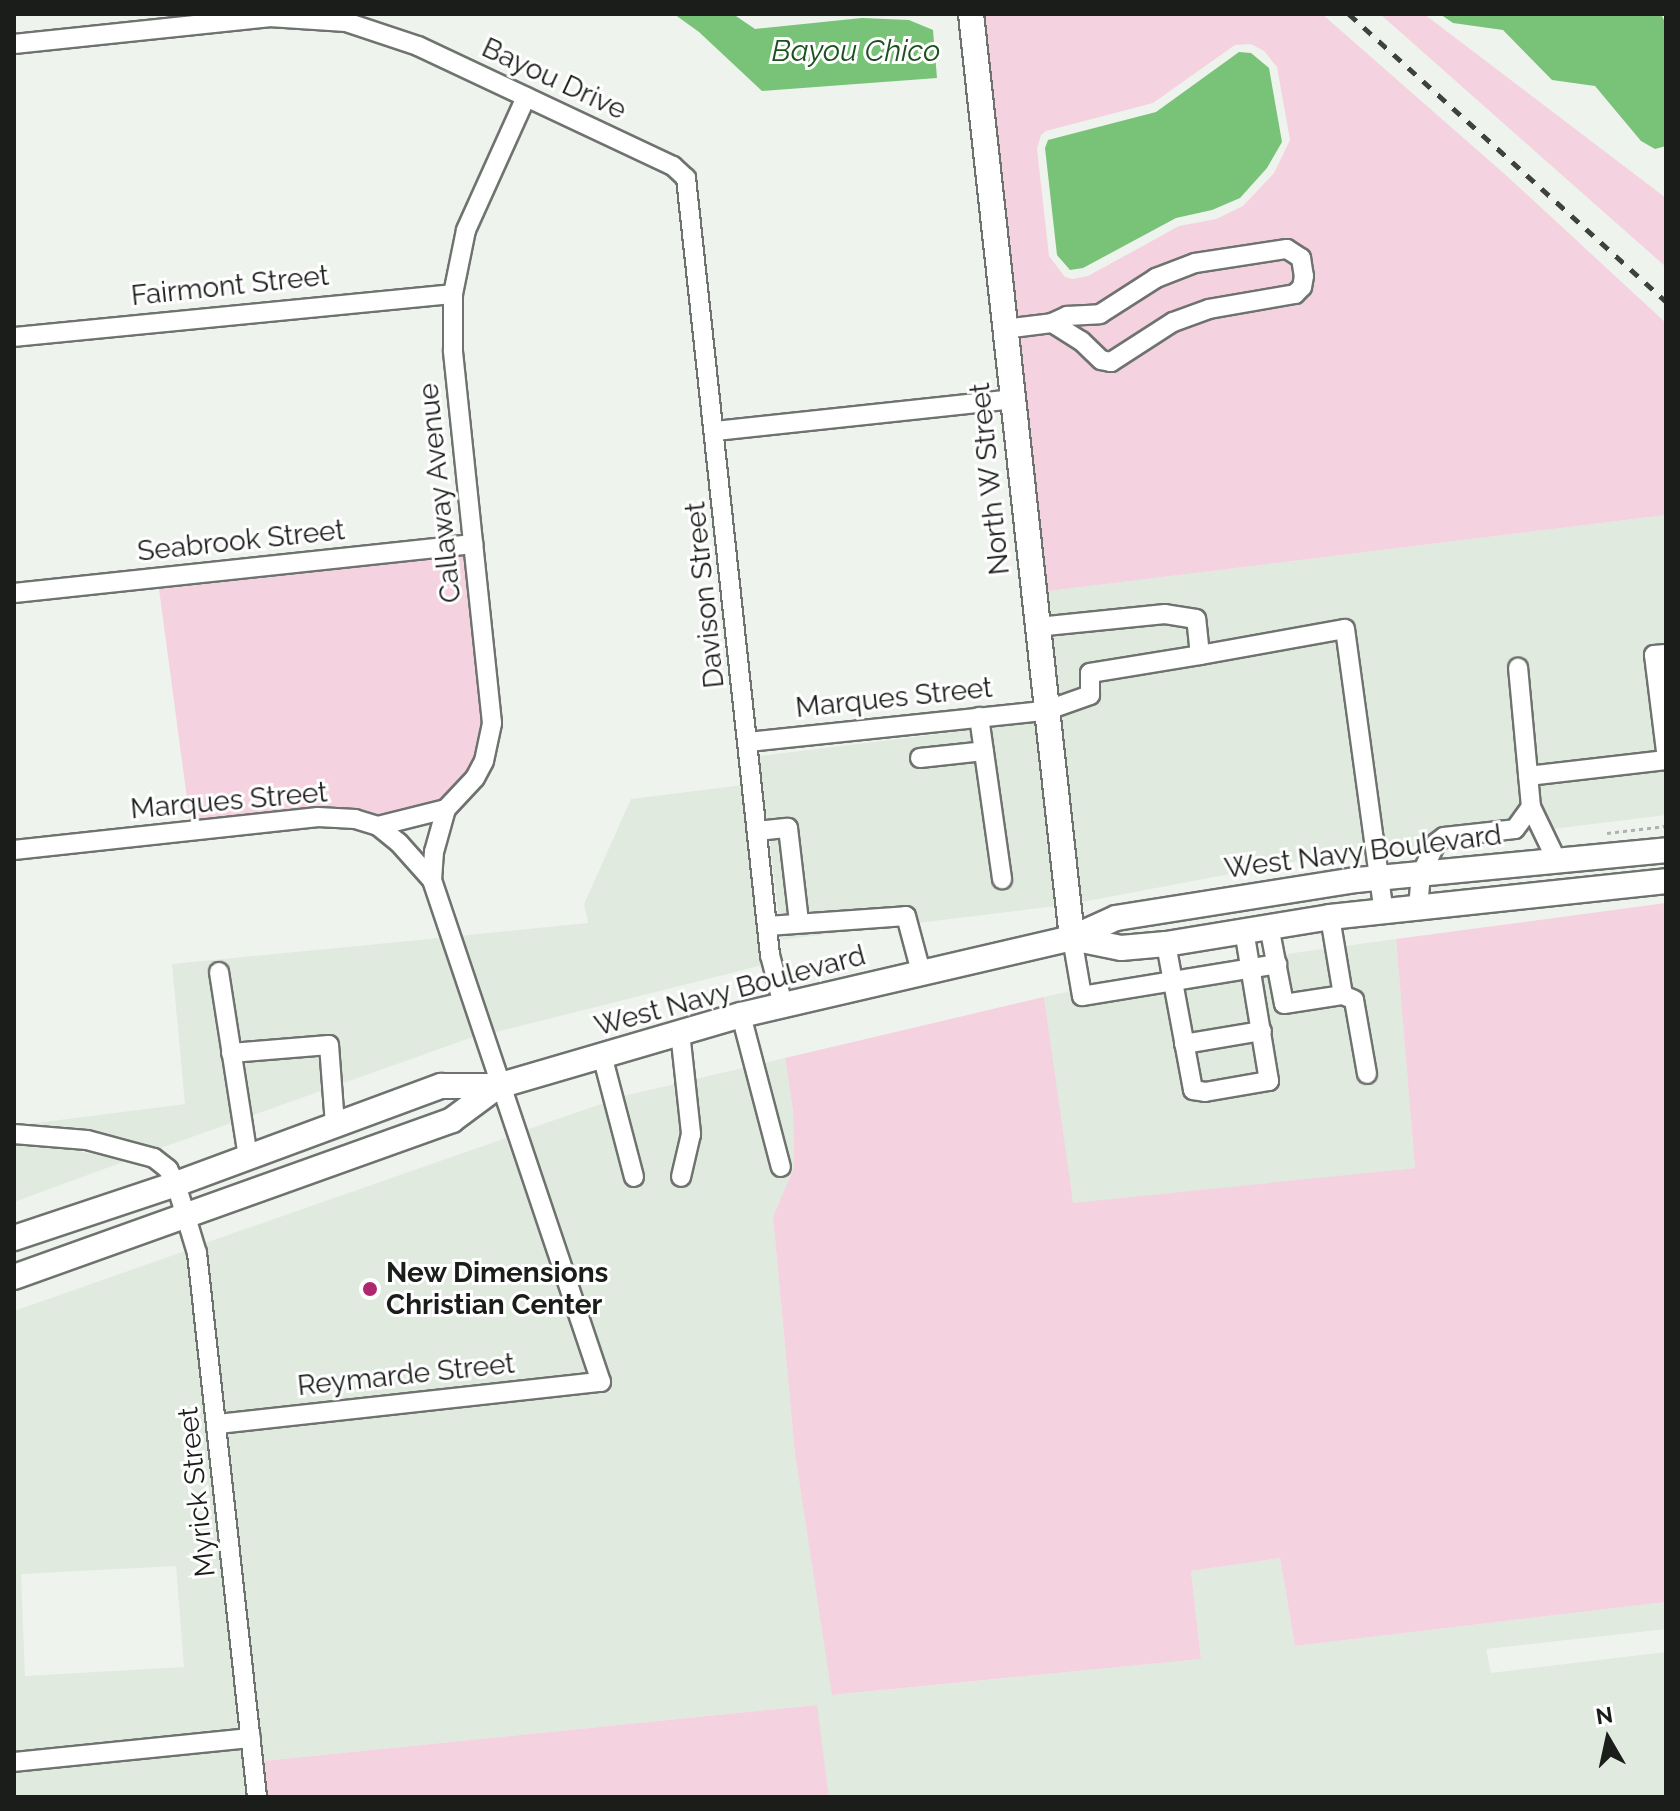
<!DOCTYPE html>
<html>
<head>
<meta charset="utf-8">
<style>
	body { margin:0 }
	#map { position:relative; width:1680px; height:1811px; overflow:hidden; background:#eff3ee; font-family:Raleway,sans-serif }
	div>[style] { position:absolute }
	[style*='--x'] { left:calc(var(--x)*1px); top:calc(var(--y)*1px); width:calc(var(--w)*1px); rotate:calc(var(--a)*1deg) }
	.built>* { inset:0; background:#e0eadf; transform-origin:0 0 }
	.green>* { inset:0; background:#f5d2df }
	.water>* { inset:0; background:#78c378 }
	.path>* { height:3px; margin-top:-1.5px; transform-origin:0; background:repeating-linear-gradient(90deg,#aeb2ae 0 4px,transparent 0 8px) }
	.roads { filter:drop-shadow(2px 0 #6f736f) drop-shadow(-2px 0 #6f736f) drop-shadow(0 2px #6f736f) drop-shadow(0 -2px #6f736f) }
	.minor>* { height:18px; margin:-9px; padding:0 9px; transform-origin:9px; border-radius:9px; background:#fff }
	.major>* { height:24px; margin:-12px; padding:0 12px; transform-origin:12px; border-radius:12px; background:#fff }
	.rail>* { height:5px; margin-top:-2.5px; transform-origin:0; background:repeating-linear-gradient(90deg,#3e413e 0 10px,transparent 0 20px) }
	.dots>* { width:22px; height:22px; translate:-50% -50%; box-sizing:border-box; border:4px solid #fff; border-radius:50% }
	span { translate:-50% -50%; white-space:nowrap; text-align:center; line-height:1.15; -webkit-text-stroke:6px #fff; paint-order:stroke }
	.street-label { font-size:28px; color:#1b1d1b }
	.poi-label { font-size:28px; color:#1b1d1b; font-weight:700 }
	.left { translate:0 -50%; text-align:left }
	.water-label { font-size:30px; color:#1d501f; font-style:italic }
	.frame { position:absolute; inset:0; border:16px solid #1b1d1b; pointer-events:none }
	.north { position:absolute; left:1568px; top:1699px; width:80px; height:80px; -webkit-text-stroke:6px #fff; paint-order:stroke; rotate:351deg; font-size:22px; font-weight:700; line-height:32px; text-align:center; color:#1b1d1b }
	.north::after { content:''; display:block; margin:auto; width:28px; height:36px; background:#1b1d1b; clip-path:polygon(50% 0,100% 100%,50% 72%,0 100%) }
</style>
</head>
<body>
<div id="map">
	<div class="built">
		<i style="clip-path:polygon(1666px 515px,1666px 815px,1384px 850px,1353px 618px,1335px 620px,1366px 852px,1298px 861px,1077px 903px,1041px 592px)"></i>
		<i style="left:1037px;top:722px;width:185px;height:280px;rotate:83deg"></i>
		<i style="clip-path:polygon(743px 785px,763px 965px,492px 1033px,459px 936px,588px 923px,584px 904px,631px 799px)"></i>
		<i style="clip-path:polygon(440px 938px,473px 1037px,158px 1149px,89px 1130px,28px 1124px,185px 1104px,172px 964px)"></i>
		<i style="clip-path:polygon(1396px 939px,1415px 1168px,1072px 1204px,1044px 997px,1161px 971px)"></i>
		<i style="clip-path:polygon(785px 1058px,793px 1111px,794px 1169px,773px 1217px,795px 1454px,833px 1695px,1201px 1659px,1191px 1571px,1280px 1558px,1295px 1646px,1666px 1602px,1666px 1629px,1486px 1649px,1491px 1673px,1666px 1652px,1666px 1797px,829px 1797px,816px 1705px,263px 1761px,228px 1433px,611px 1392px,609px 1371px,523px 1131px,624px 1096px)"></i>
		<i style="clip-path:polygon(506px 1138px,588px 1373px,226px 1412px,205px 1243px)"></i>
		<i style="clip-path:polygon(14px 1145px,64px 1148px,126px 1161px,14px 1202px)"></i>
		<i style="clip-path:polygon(evenodd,188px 1250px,241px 1728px,14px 1752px,14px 1311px,188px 1250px,176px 1566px,184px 1667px,25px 1676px,21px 1574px,176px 1566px)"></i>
		<i style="clip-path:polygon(243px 1749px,248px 1797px,14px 1797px,14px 1773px)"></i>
	</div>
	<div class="green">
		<i style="clip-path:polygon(evenodd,980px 14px,1322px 14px,1508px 177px,1666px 323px,1666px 515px,1041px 592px,980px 14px,1251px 44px,1264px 51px,1277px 67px,1290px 140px,1274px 173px,1243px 206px,1216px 219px,1179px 226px,1088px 276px,1072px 279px,1065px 277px,1049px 256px,1037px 149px,1041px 135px,1046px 131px,1153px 103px,1235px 45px,1251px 44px)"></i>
		<i style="clip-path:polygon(1380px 14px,1424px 14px,1666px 198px,1666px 267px)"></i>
		<i style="clip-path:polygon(465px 556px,482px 723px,481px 739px,467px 771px,441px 800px,380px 815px,355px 808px,317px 807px,190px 821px,159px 589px)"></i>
		<i style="clip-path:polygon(1666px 903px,1666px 1602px,1295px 1646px,1280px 1558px,1191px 1571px,1201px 1659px,832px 1695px,795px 1454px,773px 1217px,794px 1168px,793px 1111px,785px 1058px,1044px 997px,1073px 1203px,1415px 1168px,1396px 939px)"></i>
		<i style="clip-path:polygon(817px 1705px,829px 1797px,267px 1797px,263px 1761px)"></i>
	</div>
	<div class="water">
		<i style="clip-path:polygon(674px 14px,733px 14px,755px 29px,862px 18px,909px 20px,933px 30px,937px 78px,762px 91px,699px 32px)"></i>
		<i style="clip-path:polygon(1440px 14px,1661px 14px,1666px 24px,1666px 146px,1655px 149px,1641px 141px,1595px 86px,1552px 80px,1503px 30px,1453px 23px)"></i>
		<i style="clip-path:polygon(1239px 52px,1251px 53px,1269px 68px,1282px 142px,1267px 168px,1240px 198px,1212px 210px,1176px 218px,1083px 268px,1070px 270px,1057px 255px,1045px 148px,1048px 140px,1156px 112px)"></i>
	</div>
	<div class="path">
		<i style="--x:1607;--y:833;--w:59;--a:-6.8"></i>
	</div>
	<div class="roads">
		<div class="minor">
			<i style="--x:14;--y:44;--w:256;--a:-6"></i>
			<i style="--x:269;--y:17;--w:77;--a:3.7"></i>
			<i style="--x:346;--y:22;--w:76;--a:18.4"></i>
			<i style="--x:418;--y:46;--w:282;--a:25.2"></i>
			<i style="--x:673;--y:166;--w:18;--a:43"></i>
			<i style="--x:686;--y:178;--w:782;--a:83.83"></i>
			<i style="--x:770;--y:955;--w:52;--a:75.4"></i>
			<i style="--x:1004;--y:329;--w:48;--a:-7.1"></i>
			<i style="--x:1052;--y:323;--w:17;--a:-25"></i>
			<i style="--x:1067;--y:316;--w:33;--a:-3"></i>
			<i style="--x:1100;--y:314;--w:67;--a:-32.7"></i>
			<i style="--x:1156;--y:278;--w:42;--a:-21"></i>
			<i style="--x:1195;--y:263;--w:93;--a:-8.7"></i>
			<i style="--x:1287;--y:249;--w:17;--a:33"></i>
			<i style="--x:1301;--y:258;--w:18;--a:81"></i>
			<i style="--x:1304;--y:276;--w:11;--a:100"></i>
			<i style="--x:1302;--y:287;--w:10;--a:135"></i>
			<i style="--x:1295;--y:294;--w:87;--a:170.1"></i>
			<i style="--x:1209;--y:309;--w:38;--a:160"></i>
			<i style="--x:1173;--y:322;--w:74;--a:147.2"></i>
			<i style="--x:1111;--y:362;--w:10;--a:-169"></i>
			<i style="--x:1101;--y:360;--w:28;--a:-136"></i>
			<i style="--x:1081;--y:341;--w:34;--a:-148"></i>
			<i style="--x:14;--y:337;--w:441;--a:-5.6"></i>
			<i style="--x:715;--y:431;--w:299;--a:-6.1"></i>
			<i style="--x:14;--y:593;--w:462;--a:-6.1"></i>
			<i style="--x:1666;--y:654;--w:12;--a:175"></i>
			<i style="--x:1654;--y:655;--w:97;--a:82.9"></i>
			<i style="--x:1200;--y:655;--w:147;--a:-10.2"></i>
			<i style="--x:1345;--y:629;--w:286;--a:82.2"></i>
			<i style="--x:979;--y:717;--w:164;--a:81.9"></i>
			<i style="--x:748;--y:742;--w:299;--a:-6"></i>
			<i style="--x:1045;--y:711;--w:48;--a:-19.6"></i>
			<i style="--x:1090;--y:695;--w:22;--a:-90"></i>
			<i style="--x:1090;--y:673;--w:111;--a:-9.3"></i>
			<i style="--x:1200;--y:655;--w:36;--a:-96"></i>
			<i style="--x:1196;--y:619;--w:31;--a:-171"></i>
			<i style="--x:1165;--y:614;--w:130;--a:174.2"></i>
			<i style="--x:920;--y:758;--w:64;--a:-6.2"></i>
			<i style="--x:1528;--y:776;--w:139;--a:-6.6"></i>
			<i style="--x:1531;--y:807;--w:58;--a:64.3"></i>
			<i style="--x:378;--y:826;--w:27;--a:39"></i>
			<i style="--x:399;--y:843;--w:50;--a:48.3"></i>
			<i style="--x:757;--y:831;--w:31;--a:-6"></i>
			<i style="--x:788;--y:828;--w:95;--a:83.3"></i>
			<i style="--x:14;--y:850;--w:306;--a:-6.2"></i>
			<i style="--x:318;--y:817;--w:37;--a:3"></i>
			<i style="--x:355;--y:819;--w:24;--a:17"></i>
			<i style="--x:378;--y:826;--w:70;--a:-14"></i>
			<i style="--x:1418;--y:908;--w:34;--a:-85"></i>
			<i style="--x:1421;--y:874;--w:34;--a:-64"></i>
			<i style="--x:1436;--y:843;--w:10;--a:-37"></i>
			<i style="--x:1444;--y:837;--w:71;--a:-6.4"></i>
			<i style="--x:1515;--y:829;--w:27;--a:-54"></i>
			<i style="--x:1531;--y:807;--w:140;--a:-95.3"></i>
			<i style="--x:768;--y:926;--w:138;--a:-4.1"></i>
			<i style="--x:906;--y:916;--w:58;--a:75"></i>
			<i style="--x:1269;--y:926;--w:79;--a:79.1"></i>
			<i style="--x:1284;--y:1004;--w:60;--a:-8.7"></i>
			<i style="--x:1343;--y:995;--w:79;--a:-99.5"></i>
			<i style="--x:1072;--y:938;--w:59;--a:80.2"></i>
			<i style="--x:1082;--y:996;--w:198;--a:-9.3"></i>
			<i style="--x:1166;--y:944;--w:148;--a:79.5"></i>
			<i style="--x:1193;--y:1090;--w:12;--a:9"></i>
			<i style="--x:1205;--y:1092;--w:65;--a:-9.8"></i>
			<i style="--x:1269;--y:1081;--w:153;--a:-99.4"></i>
			<i style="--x:219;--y:972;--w:188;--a:81.1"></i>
			<i style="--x:1343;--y:995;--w:12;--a:24"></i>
			<i style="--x:1354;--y:1000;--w:75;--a:80"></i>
			<i style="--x:741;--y:1015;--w:157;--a:75.3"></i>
			<i style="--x:680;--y:1032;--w:103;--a:83.8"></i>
			<i style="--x:691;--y:1134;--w:44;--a:103.1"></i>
			<i style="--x:1184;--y:1044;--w:79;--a:-9.5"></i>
			<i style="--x:231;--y:1053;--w:98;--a:-4.7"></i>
			<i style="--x:329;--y:1045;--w:80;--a:85.7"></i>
			<i style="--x:602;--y:1055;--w:126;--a:75.3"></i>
			<i style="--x:14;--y:1134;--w:73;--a:4.7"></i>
			<i style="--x:87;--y:1140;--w:69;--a:15"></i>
			<i style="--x:154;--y:1158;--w:18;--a:38"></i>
			<i style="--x:168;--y:1169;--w:17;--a:62"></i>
			<i style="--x:176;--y:1184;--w:72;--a:73.1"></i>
			<i style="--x:197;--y:1253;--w:547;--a:83.71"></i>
			<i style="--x:218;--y:1424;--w:385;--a:-6.3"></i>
			<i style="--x:601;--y:1382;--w:530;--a:-108.61"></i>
			<i style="--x:432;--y:880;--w:28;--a:-86"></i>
			<i style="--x:434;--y:852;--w:45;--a:-74.4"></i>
			<i style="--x:446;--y:809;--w:42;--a:-46.9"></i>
			<i style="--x:475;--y:778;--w:19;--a:-62"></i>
			<i style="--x:484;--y:761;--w:39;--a:-78"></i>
			<i style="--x:492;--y:723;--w:375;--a:-96"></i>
			<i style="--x:453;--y:350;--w:56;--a:-90"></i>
			<i style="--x:453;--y:294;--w:65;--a:-78.5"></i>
			<i style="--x:466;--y:230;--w:146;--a:-65.7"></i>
			<i style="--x:14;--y:1762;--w:238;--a:-5.8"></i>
		</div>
		<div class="major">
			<i style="--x:971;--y:14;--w:930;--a:83.76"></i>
			<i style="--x:1072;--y:938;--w:50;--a:11.5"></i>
			<i style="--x:1121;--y:948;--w:45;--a:-5.1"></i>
			<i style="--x:1166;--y:944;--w:166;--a:-9.3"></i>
			<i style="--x:1330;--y:917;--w:338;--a:-6.1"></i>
			<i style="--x:14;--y:1238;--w:171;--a:-18.4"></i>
			<i style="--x:176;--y:1184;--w:283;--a:-20.3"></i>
			<i style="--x:441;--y:1086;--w:57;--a:0"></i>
			<i style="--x:498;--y:1086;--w:253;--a:-16.3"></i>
			<i style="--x:741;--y:1015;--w:340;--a:-13.1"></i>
			<i style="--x:1072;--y:938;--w:48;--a:-24.4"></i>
			<i style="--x:1116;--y:918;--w:244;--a:-9"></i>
			<i style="--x:1357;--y:880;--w:310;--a:-5.5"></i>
			<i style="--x:14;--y:1277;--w:465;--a:-19.7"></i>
			<i style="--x:452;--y:1120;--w:57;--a:-36.5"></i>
		</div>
	</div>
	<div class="rail">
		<i style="--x:1349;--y:14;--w:428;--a:42.2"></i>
	</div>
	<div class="dots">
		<i style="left:370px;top:1289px;background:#af286d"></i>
	</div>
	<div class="street-label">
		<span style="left:554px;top:79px;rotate:25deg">Bayou Drive</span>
		<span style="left:230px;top:286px;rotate:-6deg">Fairmont Street</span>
		<span style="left:990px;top:479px;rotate:-96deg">North W Street</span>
		<span style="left:440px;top:493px;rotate:-96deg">Callaway Avenue</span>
		<span style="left:241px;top:541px;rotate:-6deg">Seabrook Street</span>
		<span style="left:705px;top:595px;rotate:-96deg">Davison Street</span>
		<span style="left:894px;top:698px;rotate:-6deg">Marques Street</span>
		<span style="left:229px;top:801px;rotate:-5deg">Marques Street</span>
		<span style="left:1363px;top:852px;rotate:-7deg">West Navy Boulevard</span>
		<span style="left:730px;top:991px;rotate:-15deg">West Navy Boulevard</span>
		<span style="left:406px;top:1375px;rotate:-6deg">Reymarde Street</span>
		<span style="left:197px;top:1492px;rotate:-96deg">Myrick Street</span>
	</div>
	<div class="poi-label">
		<span class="left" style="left:386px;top:1289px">New Dimensions<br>Christian Center</span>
	</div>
	<div class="water-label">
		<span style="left:856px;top:51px">Bayou Chico</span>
	</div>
	<div class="frame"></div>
	<div class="north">N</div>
</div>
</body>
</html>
